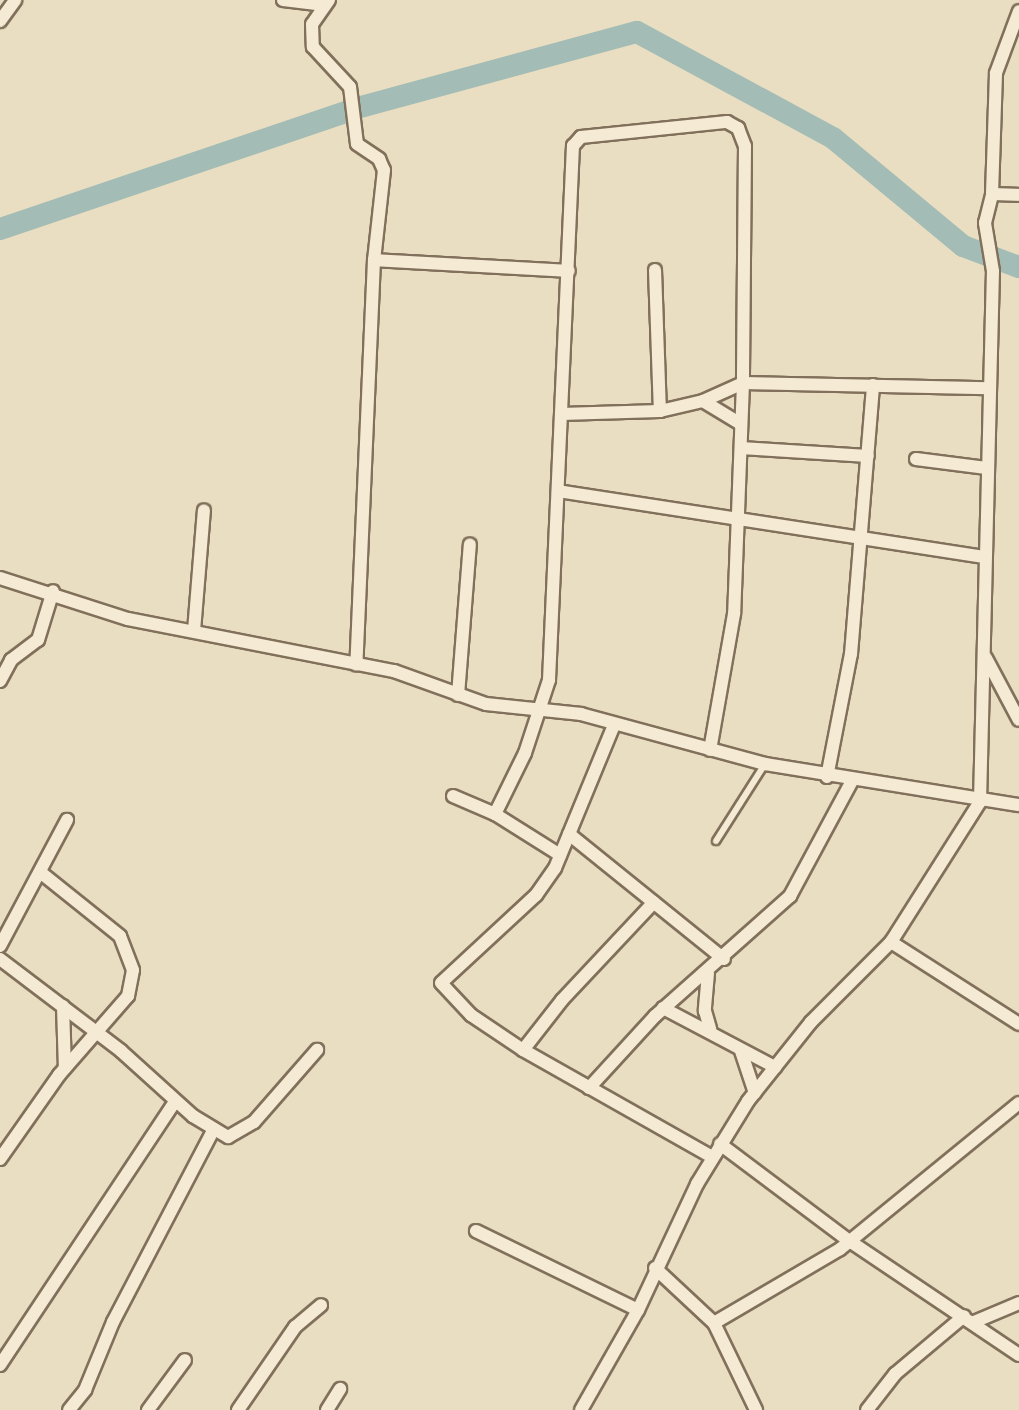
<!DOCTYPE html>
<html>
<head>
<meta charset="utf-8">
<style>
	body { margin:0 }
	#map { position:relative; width:1019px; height:1410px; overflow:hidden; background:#e9dec1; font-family:"Roboto Serif",serif }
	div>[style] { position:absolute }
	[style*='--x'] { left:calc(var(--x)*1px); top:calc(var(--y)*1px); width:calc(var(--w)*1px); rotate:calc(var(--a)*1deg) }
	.river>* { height:22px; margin:-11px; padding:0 11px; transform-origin:11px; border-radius:11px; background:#a3bcb5 }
	.roads { filter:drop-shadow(2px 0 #81705b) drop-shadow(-2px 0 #81705b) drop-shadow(0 2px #81705b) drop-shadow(0 -2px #81705b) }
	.lane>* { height:6px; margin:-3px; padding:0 3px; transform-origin:3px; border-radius:3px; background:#f5ebd4 }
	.street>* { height:12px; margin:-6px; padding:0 6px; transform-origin:6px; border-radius:6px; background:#f5ebd4 }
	span { translate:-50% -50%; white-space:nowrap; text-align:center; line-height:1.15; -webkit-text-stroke:7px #f1e8d0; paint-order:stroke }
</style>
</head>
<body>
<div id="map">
	<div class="river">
		<i style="--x:0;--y:229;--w:377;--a:-18.7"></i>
		<i style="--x:357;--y:108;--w:290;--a:-15.2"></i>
		<i style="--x:637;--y:32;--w:223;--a:28.4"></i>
		<i style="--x:833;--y:138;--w:169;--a:39.7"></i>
		<i style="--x:963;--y:246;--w:60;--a:20.6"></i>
	</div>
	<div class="roads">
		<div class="lane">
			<i style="--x:716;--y:841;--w:91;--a:-57.5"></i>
		</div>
		<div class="street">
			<i style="--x:283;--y:0;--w:42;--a:6.8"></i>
			<i style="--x:329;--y:0;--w:29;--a:125"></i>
			<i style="--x:312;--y:24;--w:23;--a:88"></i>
			<i style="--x:313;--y:47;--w:54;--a:47.2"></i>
			<i style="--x:350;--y:87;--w:57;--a:83"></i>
			<i style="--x:357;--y:144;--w:27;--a:34"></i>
			<i style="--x:379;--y:159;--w:12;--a:66"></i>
			<i style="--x:384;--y:170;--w:91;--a:96.3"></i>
			<i style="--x:374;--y:260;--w:405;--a:92.5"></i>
			<i style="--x:0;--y:21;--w:26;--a:-54"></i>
			<i style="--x:992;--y:194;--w:27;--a:2"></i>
			<i style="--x:374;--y:260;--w:195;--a:3.2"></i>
			<i style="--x:655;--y:270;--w:141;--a:88"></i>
			<i style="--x:703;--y:401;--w:44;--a:31.2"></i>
			<i style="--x:561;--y:414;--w:99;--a:-1.7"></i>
			<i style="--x:660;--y:411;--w:44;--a:-13.1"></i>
			<i style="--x:703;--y:401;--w:44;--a:-24.2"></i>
			<i style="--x:743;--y:383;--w:245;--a:1.2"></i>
			<i style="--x:741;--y:448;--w:127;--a:3.6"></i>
			<i style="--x:916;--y:459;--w:71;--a:7.3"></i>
			<i style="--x:558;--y:491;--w:430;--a:8.8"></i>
			<i style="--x:0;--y:578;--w:134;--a:17.8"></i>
			<i style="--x:128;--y:619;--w:271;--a:11.1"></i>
			<i style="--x:394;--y:671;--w:98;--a:19.7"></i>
			<i style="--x:486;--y:704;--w:96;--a:6"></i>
			<i style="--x:581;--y:714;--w:191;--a:15.2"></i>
			<i style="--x:765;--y:764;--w:257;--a:9.2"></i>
			<i style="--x:194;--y:631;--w:121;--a:-85.3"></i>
			<i style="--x:986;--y:658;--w:70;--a:62"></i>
			<i style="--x:0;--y:681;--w:24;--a:-62"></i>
			<i style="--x:11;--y:660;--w:34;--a:-37"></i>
			<i style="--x:38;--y:640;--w:51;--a:-73"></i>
			<i style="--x:458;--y:695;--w:151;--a:-85.5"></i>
			<i style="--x:614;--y:725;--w:155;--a:112.4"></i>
			<i style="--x:555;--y:868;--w:33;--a:125"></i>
			<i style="--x:536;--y:895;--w:129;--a:137.2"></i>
			<i style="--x:441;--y:983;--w:44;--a:46.8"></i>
			<i style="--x:471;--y:1015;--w:63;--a:33.9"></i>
			<i style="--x:523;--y:1050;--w:217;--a:29.5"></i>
			<i style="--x:827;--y:777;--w:125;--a:-79"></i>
			<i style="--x:851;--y:654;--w:270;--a:-85.3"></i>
			<i style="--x:453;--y:796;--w:46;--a:23.2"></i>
			<i style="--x:495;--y:814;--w:77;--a:32.2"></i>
			<i style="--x:495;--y:814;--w:68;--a:-63.8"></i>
			<i style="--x:525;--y:753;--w:77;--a:-71.8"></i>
			<i style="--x:549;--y:680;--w:535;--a:-87.43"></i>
			<i style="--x:573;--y:146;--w:12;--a:-48"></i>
			<i style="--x:581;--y:137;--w:147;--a:-5.9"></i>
			<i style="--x:727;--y:122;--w:13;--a:29"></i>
			<i style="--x:738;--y:128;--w:19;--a:69"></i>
			<i style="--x:745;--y:146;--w:237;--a:90.5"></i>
			<i style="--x:743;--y:383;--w:231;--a:92.2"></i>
			<i style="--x:734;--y:614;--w:138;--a:100"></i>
			<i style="--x:569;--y:834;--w:199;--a:38.9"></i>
			<i style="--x:891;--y:942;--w:152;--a:32.6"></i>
			<i style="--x:0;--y:946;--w:143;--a:-62"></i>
			<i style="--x:0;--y:959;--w:152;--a:37.2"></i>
			<i style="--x:121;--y:1051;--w:97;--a:42.1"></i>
			<i style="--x:193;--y:1116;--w:41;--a:31"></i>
			<i style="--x:228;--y:1137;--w:30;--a:-30"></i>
			<i style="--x:254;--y:1122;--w:96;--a:-48.8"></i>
			<i style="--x:708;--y:973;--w:38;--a:95"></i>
			<i style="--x:705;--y:1011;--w:19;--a:74"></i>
			<i style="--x:63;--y:1006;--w:62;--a:88.2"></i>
			<i style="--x:663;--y:1008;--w:127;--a:27.8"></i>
			<i style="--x:523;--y:1050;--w:63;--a:-52"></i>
			<i style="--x:562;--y:1000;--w:134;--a:-46.8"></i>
			<i style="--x:741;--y:1051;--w:44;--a:71.6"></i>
			<i style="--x:589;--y:1088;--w:98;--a:-47.5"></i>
			<i style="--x:655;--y:1016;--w:181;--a:-41.6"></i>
			<i style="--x:790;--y:896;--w:131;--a:-61.7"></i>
			<i style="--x:720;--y:1144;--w:160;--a:36.9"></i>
			<i style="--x:848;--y:1240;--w:206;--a:33.9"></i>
			<i style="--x:0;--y:1159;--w:103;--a:-54.9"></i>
			<i style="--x:59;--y:1075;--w:105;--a:-48.9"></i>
			<i style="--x:128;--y:996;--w:26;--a:-79"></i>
			<i style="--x:133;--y:970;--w:36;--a:-111"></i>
			<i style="--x:120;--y:936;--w:102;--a:-141.3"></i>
			<i style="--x:476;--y:1231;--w:180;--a:26"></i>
			<i style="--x:655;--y:1268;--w:81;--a:43"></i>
			<i style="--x:714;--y:1323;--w:97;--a:64.2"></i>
			<i style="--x:974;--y:1322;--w:49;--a:-22.9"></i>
			<i style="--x:714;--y:1323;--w:146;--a:-30.4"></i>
			<i style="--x:840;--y:1249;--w:231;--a:-39.2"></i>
			<i style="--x:0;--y:1365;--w:316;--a:-56.4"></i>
			<i style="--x:69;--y:1410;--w:26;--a:-51"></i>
			<i style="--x:85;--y:1390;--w:74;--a:-67.6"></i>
			<i style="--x:113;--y:1322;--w:216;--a:-62.4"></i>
			<i style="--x:148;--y:1410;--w:62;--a:-53.5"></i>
			<i style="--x:238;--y:1410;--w:101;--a:-55.5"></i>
			<i style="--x:295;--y:1327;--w:34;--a:-40"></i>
			<i style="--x:327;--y:1410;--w:25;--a:-58"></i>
			<i style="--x:581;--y:1410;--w:115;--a:-60.3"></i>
			<i style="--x:638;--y:1310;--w:139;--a:-64.9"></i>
			<i style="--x:697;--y:1184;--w:97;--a:-58.4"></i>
			<i style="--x:748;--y:1101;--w:101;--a:-51.4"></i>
			<i style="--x:811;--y:1022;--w:113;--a:-45"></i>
			<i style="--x:891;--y:942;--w:166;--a:-57.6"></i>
			<i style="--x:980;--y:802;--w:531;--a:-88.6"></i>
			<i style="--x:993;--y:271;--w:49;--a:-99.5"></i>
			<i style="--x:985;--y:223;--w:30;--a:-76"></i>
			<i style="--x:992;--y:194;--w:121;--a:-88.1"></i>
			<i style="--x:996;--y:73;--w:66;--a:-69.6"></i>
			<i style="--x:867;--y:1410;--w:46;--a:-52.1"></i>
			<i style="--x:895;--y:1374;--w:90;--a:-40"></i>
		</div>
	</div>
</div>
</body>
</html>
